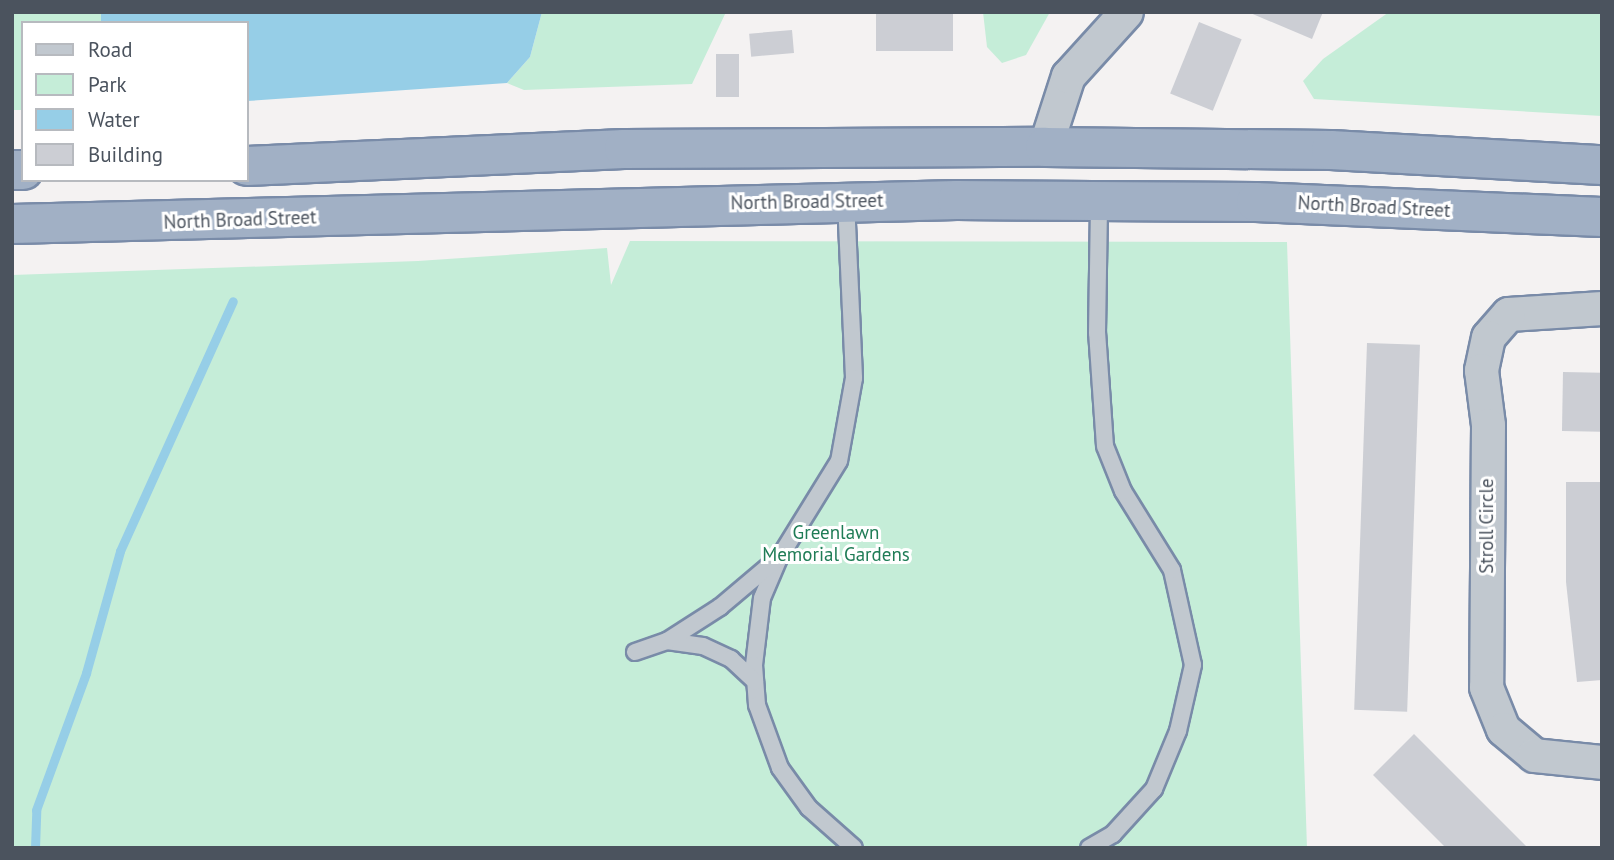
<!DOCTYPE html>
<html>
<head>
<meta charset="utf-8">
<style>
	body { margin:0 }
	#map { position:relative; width:1614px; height:860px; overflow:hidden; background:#f4f2f2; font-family:"PT Sans",sans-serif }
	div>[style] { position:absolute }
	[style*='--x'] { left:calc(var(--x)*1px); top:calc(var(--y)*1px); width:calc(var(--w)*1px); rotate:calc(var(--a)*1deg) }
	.green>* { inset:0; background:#c5edd8 }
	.water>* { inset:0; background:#96cee7 }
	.stream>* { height:9px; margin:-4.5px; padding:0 4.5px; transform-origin:4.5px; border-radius:4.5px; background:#96cee7 }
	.building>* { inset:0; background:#ccced4; transform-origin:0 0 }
	.roads { filter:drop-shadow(2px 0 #798ba8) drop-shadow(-2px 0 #798ba8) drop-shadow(0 2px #798ba8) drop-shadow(0 -2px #798ba8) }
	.service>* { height:16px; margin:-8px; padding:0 8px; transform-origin:8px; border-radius:8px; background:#c1c8cf }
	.minor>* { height:33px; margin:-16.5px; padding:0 16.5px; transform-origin:16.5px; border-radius:16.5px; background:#c1c8cf }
	.trunk>* { height:38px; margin:-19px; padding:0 19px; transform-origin:19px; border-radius:19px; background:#a1b0c5 }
	span { translate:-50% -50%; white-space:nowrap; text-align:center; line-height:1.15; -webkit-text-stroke:6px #fff; paint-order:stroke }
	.street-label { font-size:19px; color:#4b535e }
	.park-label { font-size:19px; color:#1f7c56 }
	.frame { position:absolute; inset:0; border:14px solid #4b535e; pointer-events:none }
	.legend { position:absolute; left:21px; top:21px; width:228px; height:161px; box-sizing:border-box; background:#fff; border:2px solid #b7babf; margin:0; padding:9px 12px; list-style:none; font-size:21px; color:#4b535e }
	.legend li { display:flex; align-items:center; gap:14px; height:35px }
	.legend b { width:35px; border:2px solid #b7babf }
</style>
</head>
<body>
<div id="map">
	<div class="green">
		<i style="clip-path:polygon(12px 12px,101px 12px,101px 23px,23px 23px,23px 110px,12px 110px)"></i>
		<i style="clip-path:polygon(542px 12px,726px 12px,692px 84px,524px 90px,507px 83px,530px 57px)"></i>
		<i style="clip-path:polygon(983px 12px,1050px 12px,1026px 55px,1002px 63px,987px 47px)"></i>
		<i style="clip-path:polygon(1389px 12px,1602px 12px,1602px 116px,1314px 99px,1303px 81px,1323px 59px)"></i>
		<i style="clip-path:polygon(630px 241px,1287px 242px,1307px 848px,12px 848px,12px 275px,418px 261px,607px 248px,611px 285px)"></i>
	</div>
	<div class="water">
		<i style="clip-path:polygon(101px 12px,542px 12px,530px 57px,507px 83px,247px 101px,247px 23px,101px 23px)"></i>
	</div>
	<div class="stream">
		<i style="--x:35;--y:848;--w:38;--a:-88"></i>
		<i style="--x:36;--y:810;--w:146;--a:-69.9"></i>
		<i style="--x:86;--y:673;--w:127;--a:-74.4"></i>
		<i style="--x:120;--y:551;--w:274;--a:-65.7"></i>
	</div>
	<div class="building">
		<i style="left:876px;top:12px;width:77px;height:39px"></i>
		<i style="clip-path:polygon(1248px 12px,1323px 12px,1312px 39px)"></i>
		<i style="left:1199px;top:22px;width:46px;height:77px;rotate:22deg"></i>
		<i style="left:792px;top:30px;width:23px;height:43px;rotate:85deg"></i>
		<i style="left:716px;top:54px;width:23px;height:43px"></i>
		<i style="left:1367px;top:343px;width:53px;height:367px;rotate:2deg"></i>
		<i style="left:1563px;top:372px;width:39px;height:59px;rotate:1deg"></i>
		<i style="clip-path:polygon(1566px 482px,1602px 482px,1602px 680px,1577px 682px,1566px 582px)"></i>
		<i style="clip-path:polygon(1414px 734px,1528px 848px,1446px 848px,1373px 775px)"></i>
	</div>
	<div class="roads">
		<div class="service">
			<i style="--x:846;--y:201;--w:177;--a:87.4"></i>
			<i style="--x:854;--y:378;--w:84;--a:100.2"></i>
			<i style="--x:839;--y:461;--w:114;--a:121.7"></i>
			<i style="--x:779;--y:558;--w:43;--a:113"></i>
			<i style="--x:762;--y:598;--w:67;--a:96.8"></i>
			<i style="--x:754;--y:665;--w:40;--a:85.7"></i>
			<i style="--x:757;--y:705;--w:67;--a:69.9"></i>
			<i style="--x:780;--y:768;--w:49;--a:54.1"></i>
			<i style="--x:809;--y:808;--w:60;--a:41.6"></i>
			<i style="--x:667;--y:641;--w:36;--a:8"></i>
			<i style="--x:703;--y:646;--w:31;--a:25"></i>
			<i style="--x:731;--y:659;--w:33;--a:43"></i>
			<i style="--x:635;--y:652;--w:34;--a:-19"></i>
			<i style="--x:667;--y:641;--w:63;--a:-32.7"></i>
			<i style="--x:720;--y:607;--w:75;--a:-40.1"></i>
			<i style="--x:1089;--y:848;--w:28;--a:-30"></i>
			<i style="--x:1113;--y:834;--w:61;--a:-47.7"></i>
			<i style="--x:1154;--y:789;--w:63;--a:-67.5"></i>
			<i style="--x:1178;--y:731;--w:68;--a:-77.2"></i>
			<i style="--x:1193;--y:665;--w:97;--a:-102.5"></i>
			<i style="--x:1172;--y:570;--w:93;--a:-121.8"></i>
			<i style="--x:1123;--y:491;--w:48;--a:-111.8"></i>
			<i style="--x:1105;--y:446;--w:113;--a:-94"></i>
			<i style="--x:1097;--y:333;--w:132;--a:-89.1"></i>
		</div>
		<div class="minor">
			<i style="--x:1045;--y:147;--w:75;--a:-72.1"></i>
			<i style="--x:1068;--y:76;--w:86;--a:-47.8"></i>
			<i style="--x:1602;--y:308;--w:94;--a:176.3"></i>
			<i style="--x:1508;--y:314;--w:30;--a:131"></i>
			<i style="--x:1488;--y:337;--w:34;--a:102"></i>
			<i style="--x:1481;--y:370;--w:55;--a:82.7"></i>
			<i style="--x:1488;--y:425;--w:262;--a:90.4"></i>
			<i style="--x:1486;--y:687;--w:45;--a:68"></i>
			<i style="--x:1503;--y:729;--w:40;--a:40"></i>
			<i style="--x:1534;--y:755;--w:68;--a:5.9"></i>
		</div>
		<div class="trunk">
			<i style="--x:247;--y:166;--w:377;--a:-2.6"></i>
			<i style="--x:624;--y:149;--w:421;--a:-0.3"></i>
			<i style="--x:1045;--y:147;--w:286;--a:0.6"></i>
			<i style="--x:1331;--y:150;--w:271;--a:3.2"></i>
			<i style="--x:12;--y:170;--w:11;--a:0"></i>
			<i style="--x:12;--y:224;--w:945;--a:-1.45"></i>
			<i style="--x:957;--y:200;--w:299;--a:0.4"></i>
			<i style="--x:1256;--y:202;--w:346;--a:2.5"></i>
		</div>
	</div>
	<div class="street-label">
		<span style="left:807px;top:202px;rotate:-1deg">North Broad Street</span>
		<span style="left:1374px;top:207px;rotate:3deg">North Broad Street</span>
		<span style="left:240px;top:220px;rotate:-2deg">North Broad Street</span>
		<span style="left:1487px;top:526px;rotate:-90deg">Stroll Circle</span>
	</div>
	<div class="park-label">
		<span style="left:836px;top:544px">Greenlawn<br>Memorial Gardens</span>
	</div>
	<div class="frame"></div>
	<ul class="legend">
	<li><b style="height:9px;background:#c1c8cf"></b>Road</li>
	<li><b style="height:19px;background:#c5edd8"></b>Park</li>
	<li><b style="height:19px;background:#96cee7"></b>Water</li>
	<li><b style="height:19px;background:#ccced4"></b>Building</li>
	</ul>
</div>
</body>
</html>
